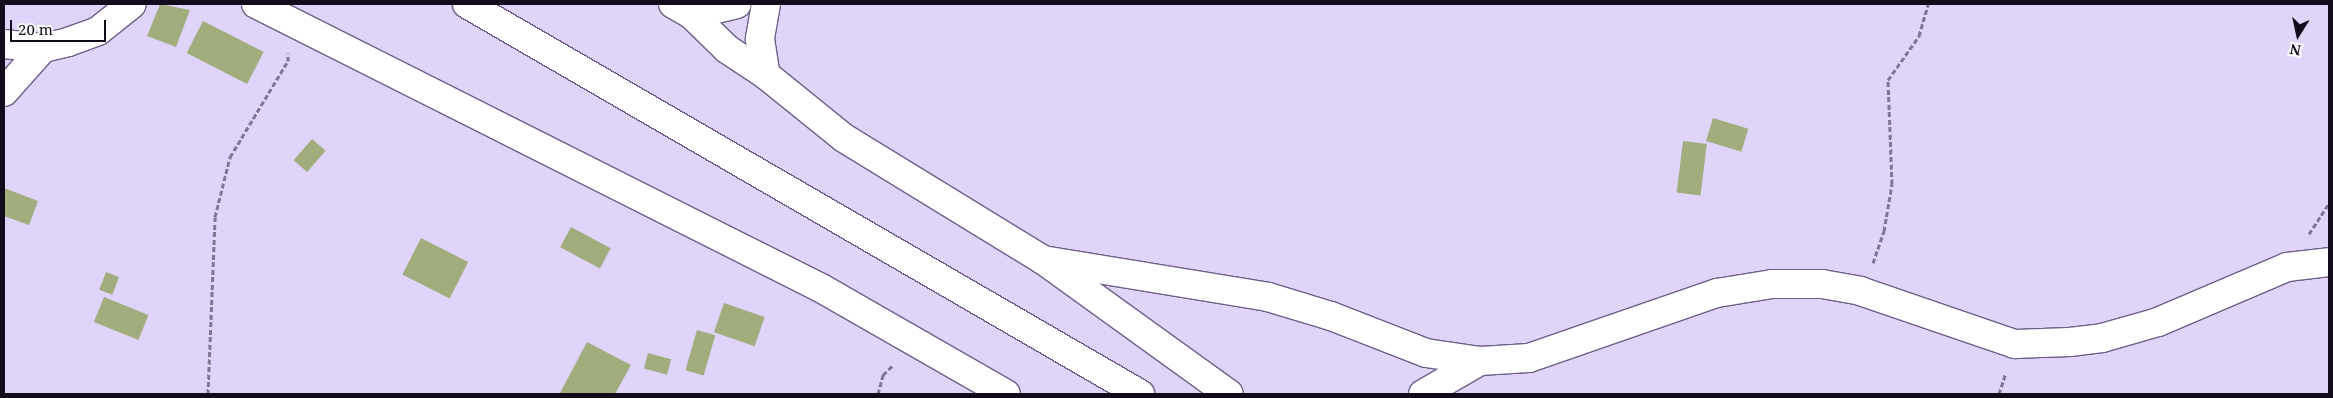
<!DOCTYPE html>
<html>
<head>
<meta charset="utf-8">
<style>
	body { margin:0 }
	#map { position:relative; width:2333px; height:398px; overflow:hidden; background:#e0d4fb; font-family:"Noto Serif",serif }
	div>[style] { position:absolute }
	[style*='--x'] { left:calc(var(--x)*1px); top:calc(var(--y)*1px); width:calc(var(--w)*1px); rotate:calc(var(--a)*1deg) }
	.building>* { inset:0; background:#a1ad7d; transform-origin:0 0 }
	.path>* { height:3px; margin-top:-1.5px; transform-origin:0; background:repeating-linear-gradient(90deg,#7f7692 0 5px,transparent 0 7.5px) }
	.roads { filter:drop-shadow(1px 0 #6d5f89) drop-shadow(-1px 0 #6d5f89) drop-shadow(0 1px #6d5f89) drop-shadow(0 -1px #6d5f89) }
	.street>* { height:28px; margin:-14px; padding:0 14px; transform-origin:14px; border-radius:14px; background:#fff }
	.highway>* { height:28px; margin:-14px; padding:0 14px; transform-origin:14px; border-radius:14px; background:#fff }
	span { translate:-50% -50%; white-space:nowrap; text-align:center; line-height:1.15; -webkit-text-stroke:4px #fcfcfc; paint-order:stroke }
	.frame { position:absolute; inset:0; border:5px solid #110b1b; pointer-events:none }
	.north { position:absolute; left:2273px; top:10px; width:50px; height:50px; -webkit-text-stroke:4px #fcfcfc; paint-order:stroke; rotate:190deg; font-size:14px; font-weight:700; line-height:20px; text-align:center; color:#110b1b }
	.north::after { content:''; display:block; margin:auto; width:18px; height:22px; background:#110b1b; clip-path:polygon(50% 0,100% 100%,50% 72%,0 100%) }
	.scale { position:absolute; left:10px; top:20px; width:96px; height:22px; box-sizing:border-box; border:2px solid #110b1b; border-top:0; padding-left:6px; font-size:15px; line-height:18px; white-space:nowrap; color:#110b1b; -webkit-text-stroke:4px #fcfcfc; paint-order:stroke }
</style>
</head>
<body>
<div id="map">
	<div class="building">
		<i style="clip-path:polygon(160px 4px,190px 10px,176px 47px,147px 36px)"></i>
		<i style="left:203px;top:21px;width:68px;height:36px;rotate:27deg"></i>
		<i style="left:1713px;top:118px;width:37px;height:24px;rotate:17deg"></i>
		<i style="left:312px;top:139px;width:18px;height:28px;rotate:41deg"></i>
		<i style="left:1683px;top:141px;width:24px;height:52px;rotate:7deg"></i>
		<i style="clip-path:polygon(4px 188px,38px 201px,29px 225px,4px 216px)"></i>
		<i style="left:571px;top:227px;width:45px;height:23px;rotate:28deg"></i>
		<i style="left:421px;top:238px;width:53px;height:41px;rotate:27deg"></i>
		<i style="left:106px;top:272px;width:14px;height:19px;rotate:21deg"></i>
		<i style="left:104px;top:297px;width:48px;height:27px;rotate:22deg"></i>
		<i style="left:724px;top:303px;width:43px;height:31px;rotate:19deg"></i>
		<i style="left:697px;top:330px;width:19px;height:42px;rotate:16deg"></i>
		<i style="clip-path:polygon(587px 342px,631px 365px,615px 394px,560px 393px)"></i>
		<i style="left:648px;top:353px;width:24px;height:16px;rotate:15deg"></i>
	</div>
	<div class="path">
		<i style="--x:2309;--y:234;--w:37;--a:-57"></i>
		<i style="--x:1873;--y:263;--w:34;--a:-71"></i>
		<i style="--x:1884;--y:231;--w:48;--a:-80.3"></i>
		<i style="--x:1892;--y:184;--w:104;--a:-92.2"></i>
		<i style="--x:1888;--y:80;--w:54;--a:-54.8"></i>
		<i style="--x:1919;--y:36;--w:33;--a:-74"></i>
		<i style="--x:208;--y:394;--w:177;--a:-87.7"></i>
		<i style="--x:215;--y:217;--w:62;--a:-76"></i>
		<i style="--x:230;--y:157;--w:112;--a:-58.9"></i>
		<i style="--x:288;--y:61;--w:8;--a:-90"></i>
		<i style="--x:878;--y:394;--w:20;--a:-75"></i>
		<i style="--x:883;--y:375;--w:14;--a:-45"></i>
		<i style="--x:1999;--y:394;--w:22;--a:-72"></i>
	</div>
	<div class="roads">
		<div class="street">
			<i style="--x:256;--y:4;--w:632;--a:26.69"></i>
			<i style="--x:821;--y:288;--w:213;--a:29.8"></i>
			<i style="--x:673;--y:4;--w:22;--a:30"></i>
			<i style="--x:692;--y:15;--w:49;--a:44.2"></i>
			<i style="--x:727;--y:49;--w:47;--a:33.7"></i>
			<i style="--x:766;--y:4;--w:36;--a:100"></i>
			<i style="--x:760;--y:39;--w:36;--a:81"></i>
			<i style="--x:766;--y:75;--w:100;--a:38.9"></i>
			<i style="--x:844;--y:138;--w:233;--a:31.5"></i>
			<i style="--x:1043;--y:260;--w:229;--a:35.8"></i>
			<i style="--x:692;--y:15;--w:46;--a:-13.7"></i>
			<i style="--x:4;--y:44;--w:39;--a:6"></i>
			<i style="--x:43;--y:48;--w:26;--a:-13"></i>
			<i style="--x:68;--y:42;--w:32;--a:-20"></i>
			<i style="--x:98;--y:31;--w:43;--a:-38.5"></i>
			<i style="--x:4;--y:92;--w:59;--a:-48.4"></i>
			<i style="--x:1043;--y:260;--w:228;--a:9.3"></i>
			<i style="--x:1268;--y:297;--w:66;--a:16.8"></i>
			<i style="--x:1331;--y:316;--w:102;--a:21.3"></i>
			<i style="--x:1426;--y:353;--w:55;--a:8.4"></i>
			<i style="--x:1480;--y:361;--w:49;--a:-3.5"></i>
			<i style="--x:1529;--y:358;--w:199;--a:-19.1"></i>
			<i style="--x:1717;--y:293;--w:56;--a:-9.3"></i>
			<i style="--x:1772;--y:284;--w:50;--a:0"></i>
			<i style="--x:1822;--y:284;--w:39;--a:10"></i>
			<i style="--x:1860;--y:291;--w:164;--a:18.9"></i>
			<i style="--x:2015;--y:344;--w:55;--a:-2.1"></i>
			<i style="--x:2070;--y:342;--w:32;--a:-7"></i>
			<i style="--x:2102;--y:338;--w:58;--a:-15.9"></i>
			<i style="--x:2158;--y:322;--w:140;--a:-23.1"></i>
			<i style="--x:2287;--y:267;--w:42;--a:-6.8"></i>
			<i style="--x:1423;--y:394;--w:66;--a:-30.1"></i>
		</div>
		<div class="highway">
			<i style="--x:467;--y:4;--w:778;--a:30.09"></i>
		</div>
	</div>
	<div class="frame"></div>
	<div class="north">N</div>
	<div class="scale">20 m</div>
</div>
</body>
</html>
